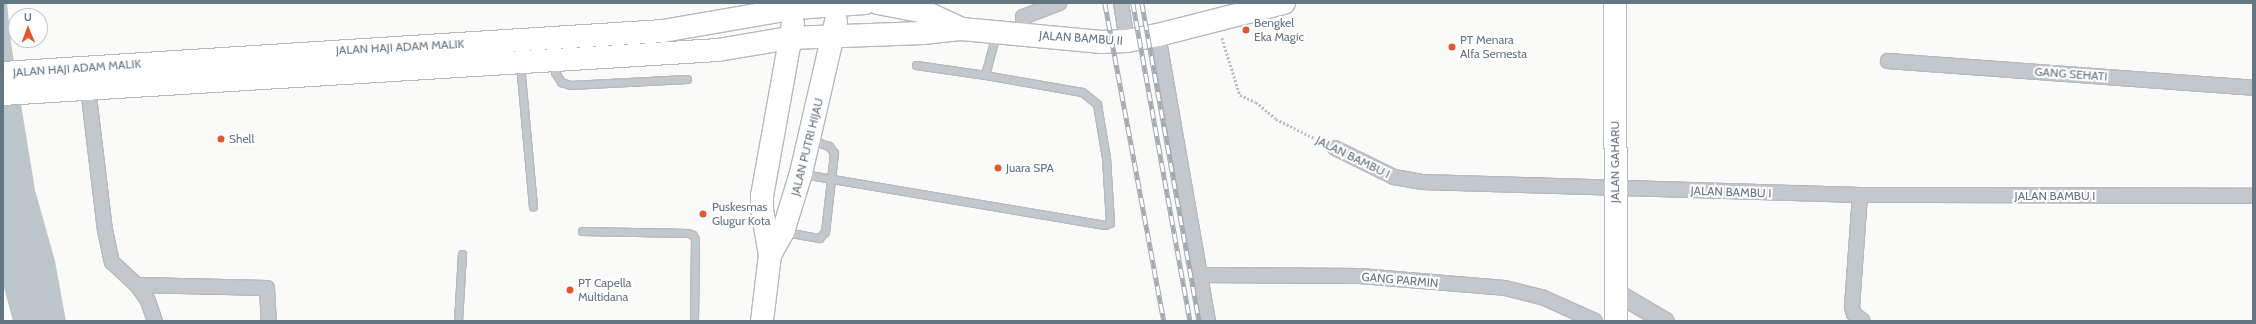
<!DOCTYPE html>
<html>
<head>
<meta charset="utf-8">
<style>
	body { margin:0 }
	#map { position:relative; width:2256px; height:324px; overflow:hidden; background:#fafaf8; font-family:Cabin,sans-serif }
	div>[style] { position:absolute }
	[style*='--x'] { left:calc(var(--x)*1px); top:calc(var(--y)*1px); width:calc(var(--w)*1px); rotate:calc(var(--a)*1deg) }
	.water>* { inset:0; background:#bbc7cb }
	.path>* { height:2.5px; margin-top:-1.25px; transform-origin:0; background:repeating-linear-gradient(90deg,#bbbfc2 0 2px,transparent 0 4px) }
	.roads { filter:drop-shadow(1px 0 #b5babe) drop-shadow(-1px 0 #b5babe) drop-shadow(0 1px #b5babe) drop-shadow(0 -1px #b5babe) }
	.service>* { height:7px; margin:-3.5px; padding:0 3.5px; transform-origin:3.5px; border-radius:3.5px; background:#c3c8cc }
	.minor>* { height:14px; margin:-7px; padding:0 7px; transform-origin:7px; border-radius:7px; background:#c3c8cc }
	.tertiary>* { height:17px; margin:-8.5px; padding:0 8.5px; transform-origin:8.5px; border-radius:8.5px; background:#c3c8cc }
	.primary>* { height:22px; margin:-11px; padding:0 11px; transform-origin:11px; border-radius:11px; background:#fff }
	.rail>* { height:4.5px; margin-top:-2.25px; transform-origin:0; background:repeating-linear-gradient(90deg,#fff 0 9px,#a2aab0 0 18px); box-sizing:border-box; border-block:1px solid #a2aab0 }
	.dots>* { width:11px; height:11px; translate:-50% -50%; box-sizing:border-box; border:2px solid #fff; border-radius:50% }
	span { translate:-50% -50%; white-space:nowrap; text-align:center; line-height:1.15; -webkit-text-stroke:4px #fff; paint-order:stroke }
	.poi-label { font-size:12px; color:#657683 }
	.left { translate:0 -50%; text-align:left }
	.street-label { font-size:12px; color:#657683 }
	.frame { position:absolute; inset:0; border:4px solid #657683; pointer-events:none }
	.north { position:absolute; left:8px; top:8px; width:40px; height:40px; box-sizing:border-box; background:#fff; border:1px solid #c1c8cd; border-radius:50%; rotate:359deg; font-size:11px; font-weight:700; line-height:16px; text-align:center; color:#657683 }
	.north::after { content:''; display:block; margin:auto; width:14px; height:18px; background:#e4572e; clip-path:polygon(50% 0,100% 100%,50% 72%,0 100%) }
</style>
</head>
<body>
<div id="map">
	<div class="water">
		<i style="clip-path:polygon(3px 3px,7px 3px,11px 43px,35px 190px,55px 261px,66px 321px,13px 321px,3px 284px)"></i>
	</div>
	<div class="path">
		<i style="--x:1222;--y:38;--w:60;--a:72.5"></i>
		<i style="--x:1240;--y:95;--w:17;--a:24"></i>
		<i style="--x:1256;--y:102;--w:26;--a:40"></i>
		<i style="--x:1276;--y:119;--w:51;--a:26.6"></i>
	</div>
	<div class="roads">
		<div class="service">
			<i style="--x:555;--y:62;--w:10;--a:90"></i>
			<i style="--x:555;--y:72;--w:12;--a:59"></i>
			<i style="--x:561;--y:82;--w:9;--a:18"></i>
			<i style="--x:570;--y:85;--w:117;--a:-2.9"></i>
			<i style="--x:520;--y:64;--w:143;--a:84.8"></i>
			<i style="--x:916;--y:65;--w:70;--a:8.2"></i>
			<i style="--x:803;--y:174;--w:306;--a:9.6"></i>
			<i style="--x:1105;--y:225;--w:5;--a:-22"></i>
			<i style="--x:1110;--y:223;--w:65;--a:-93.5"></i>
			<i style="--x:1106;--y:158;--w:55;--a:-99.5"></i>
			<i style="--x:1097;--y:104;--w:19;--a:-141"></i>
			<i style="--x:1082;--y:92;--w:98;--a:-170.1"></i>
			<i style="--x:985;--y:75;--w:42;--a:-75"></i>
			<i style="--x:582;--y:231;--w:106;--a:1.1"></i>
			<i style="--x:688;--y:233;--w:5;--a:22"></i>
			<i style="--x:693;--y:235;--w:4;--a:63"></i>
			<i style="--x:695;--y:239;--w:82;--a:90.7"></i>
			<i style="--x:785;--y:232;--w:35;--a:10"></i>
			<i style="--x:819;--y:238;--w:8;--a:-45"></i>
			<i style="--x:825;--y:232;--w:80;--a:-83.5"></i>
			<i style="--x:834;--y:153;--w:9;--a:-126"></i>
			<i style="--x:829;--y:146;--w:19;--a:-162"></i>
			<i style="--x:458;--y:321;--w:67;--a:-86.6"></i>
		</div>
		<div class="minor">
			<i style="--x:1121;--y:3;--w:38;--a:81"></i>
			<i style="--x:1023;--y:34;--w:17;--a:-90"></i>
			<i style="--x:1023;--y:17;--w:39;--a:-21"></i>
			<i style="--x:1158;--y:35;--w:290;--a:80.1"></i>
			<i style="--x:1888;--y:61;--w:366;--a:4.2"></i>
			<i style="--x:88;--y:88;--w:143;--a:83.2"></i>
			<i style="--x:105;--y:230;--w:33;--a:78"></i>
			<i style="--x:112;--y:262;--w:34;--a:43"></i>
			<i style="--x:137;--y:285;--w:130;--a:1.3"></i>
			<i style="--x:267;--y:288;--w:33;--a:87"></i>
			<i style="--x:1335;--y:148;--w:66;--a:26.2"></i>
			<i style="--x:1394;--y:177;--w:28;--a:10"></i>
			<i style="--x:1422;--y:182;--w:438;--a:1.7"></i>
			<i style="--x:1860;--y:195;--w:393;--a:0.1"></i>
			<i style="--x:1860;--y:195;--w:112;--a:94.1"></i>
			<i style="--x:1852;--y:307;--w:7;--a:74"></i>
			<i style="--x:1854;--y:314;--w:11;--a:38"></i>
			<i style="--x:1200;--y:275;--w:160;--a:0.4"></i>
			<i style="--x:1360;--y:276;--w:145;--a:4.7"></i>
			<i style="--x:1505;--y:288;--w:38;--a:14"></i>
			<i style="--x:1542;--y:297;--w:58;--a:24.4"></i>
			<i style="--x:137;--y:285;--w:19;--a:55"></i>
			<i style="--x:148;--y:301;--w:21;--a:71"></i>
		</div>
		<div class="tertiary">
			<i style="--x:1614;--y:291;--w:59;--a:30.5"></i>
		</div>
		<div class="primary">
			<i style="--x:878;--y:3;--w:48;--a:10.8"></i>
			<i style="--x:925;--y:12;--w:41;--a:24.7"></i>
			<i style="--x:962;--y:29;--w:140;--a:5.3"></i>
			<i style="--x:1101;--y:42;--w:26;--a:-2"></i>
			<i style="--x:1127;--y:41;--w:32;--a:-11"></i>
			<i style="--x:1158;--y:35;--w:130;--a:-14.3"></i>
			<i style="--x:1615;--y:3;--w:318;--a:89.8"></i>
			<i style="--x:3;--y:73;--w:661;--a:-3.64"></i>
			<i style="--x:663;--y:31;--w:135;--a:-9.8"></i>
			<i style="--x:796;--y:8;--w:69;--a:-4.1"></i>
			<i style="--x:3;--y:94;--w:716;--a:-3.52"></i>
			<i style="--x:718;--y:50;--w:73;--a:-9.5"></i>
			<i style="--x:790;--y:38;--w:133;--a:-2.2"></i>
			<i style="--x:923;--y:33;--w:39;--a:-6"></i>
			<i style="--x:770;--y:255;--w:26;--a:-61"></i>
			<i style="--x:783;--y:232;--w:62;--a:-73"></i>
			<i style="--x:801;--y:173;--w:156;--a:-77"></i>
			<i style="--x:762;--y:321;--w:66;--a:-83.1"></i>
			<i style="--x:770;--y:255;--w:47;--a:-99.9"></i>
			<i style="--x:762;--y:209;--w:13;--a:-90"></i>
			<i style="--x:762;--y:196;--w:175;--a:-79.8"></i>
		</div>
	</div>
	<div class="rail">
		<i style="--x:1105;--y:3;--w:323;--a:79.5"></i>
		<i style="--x:1133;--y:3;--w:323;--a:79.8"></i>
		<i style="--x:1142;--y:3;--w:323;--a:79.8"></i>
	</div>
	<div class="dots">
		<i style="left:1246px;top:30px;background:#e4572e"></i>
		<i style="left:1452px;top:47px;background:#e4572e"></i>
		<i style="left:221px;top:139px;background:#e4572e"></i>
		<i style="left:998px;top:168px;background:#e4572e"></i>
		<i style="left:703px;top:214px;background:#e4572e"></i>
		<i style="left:570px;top:290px;background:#e4572e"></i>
	</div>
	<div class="poi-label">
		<span class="left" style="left:1254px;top:30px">Bengkel<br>Eka Magic</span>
		<span class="left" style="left:1460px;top:47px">PT Menara<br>Alfa Semesta</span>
		<span class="left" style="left:229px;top:139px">Shell</span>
		<span class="left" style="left:1006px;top:168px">Juara SPA</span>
		<span class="left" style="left:712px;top:214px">Puskesmas<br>Glugur Kota</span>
		<span class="left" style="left:578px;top:290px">PT Capella<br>Multidana</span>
	</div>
	<div class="street-label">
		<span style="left:1081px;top:38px;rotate:4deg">JALAN BAMBU II</span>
		<span style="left:400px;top:47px;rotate:-3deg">JALAN HAJI ADAM MALIK</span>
		<span style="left:77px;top:68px;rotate:-4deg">JALAN HAJI ADAM MALIK</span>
		<span style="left:2071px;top:74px;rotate:4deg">GANG SEHATI</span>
		<span style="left:807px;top:147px;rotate:-76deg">JALAN PUTRI HIJAU</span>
		<span style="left:1353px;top:157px;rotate:26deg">JALAN BAMBU I</span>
		<span style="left:1615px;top:162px;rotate:-90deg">JALAN GAHARU</span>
		<span style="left:1731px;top:192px;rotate:2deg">JALAN BAMBU I</span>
		<span style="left:2055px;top:196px">JALAN BAMBU I</span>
		<span style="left:1400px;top:280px;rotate:5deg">GANG PARMIN</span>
	</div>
	<div class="frame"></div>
	<div class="north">U</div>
</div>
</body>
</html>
